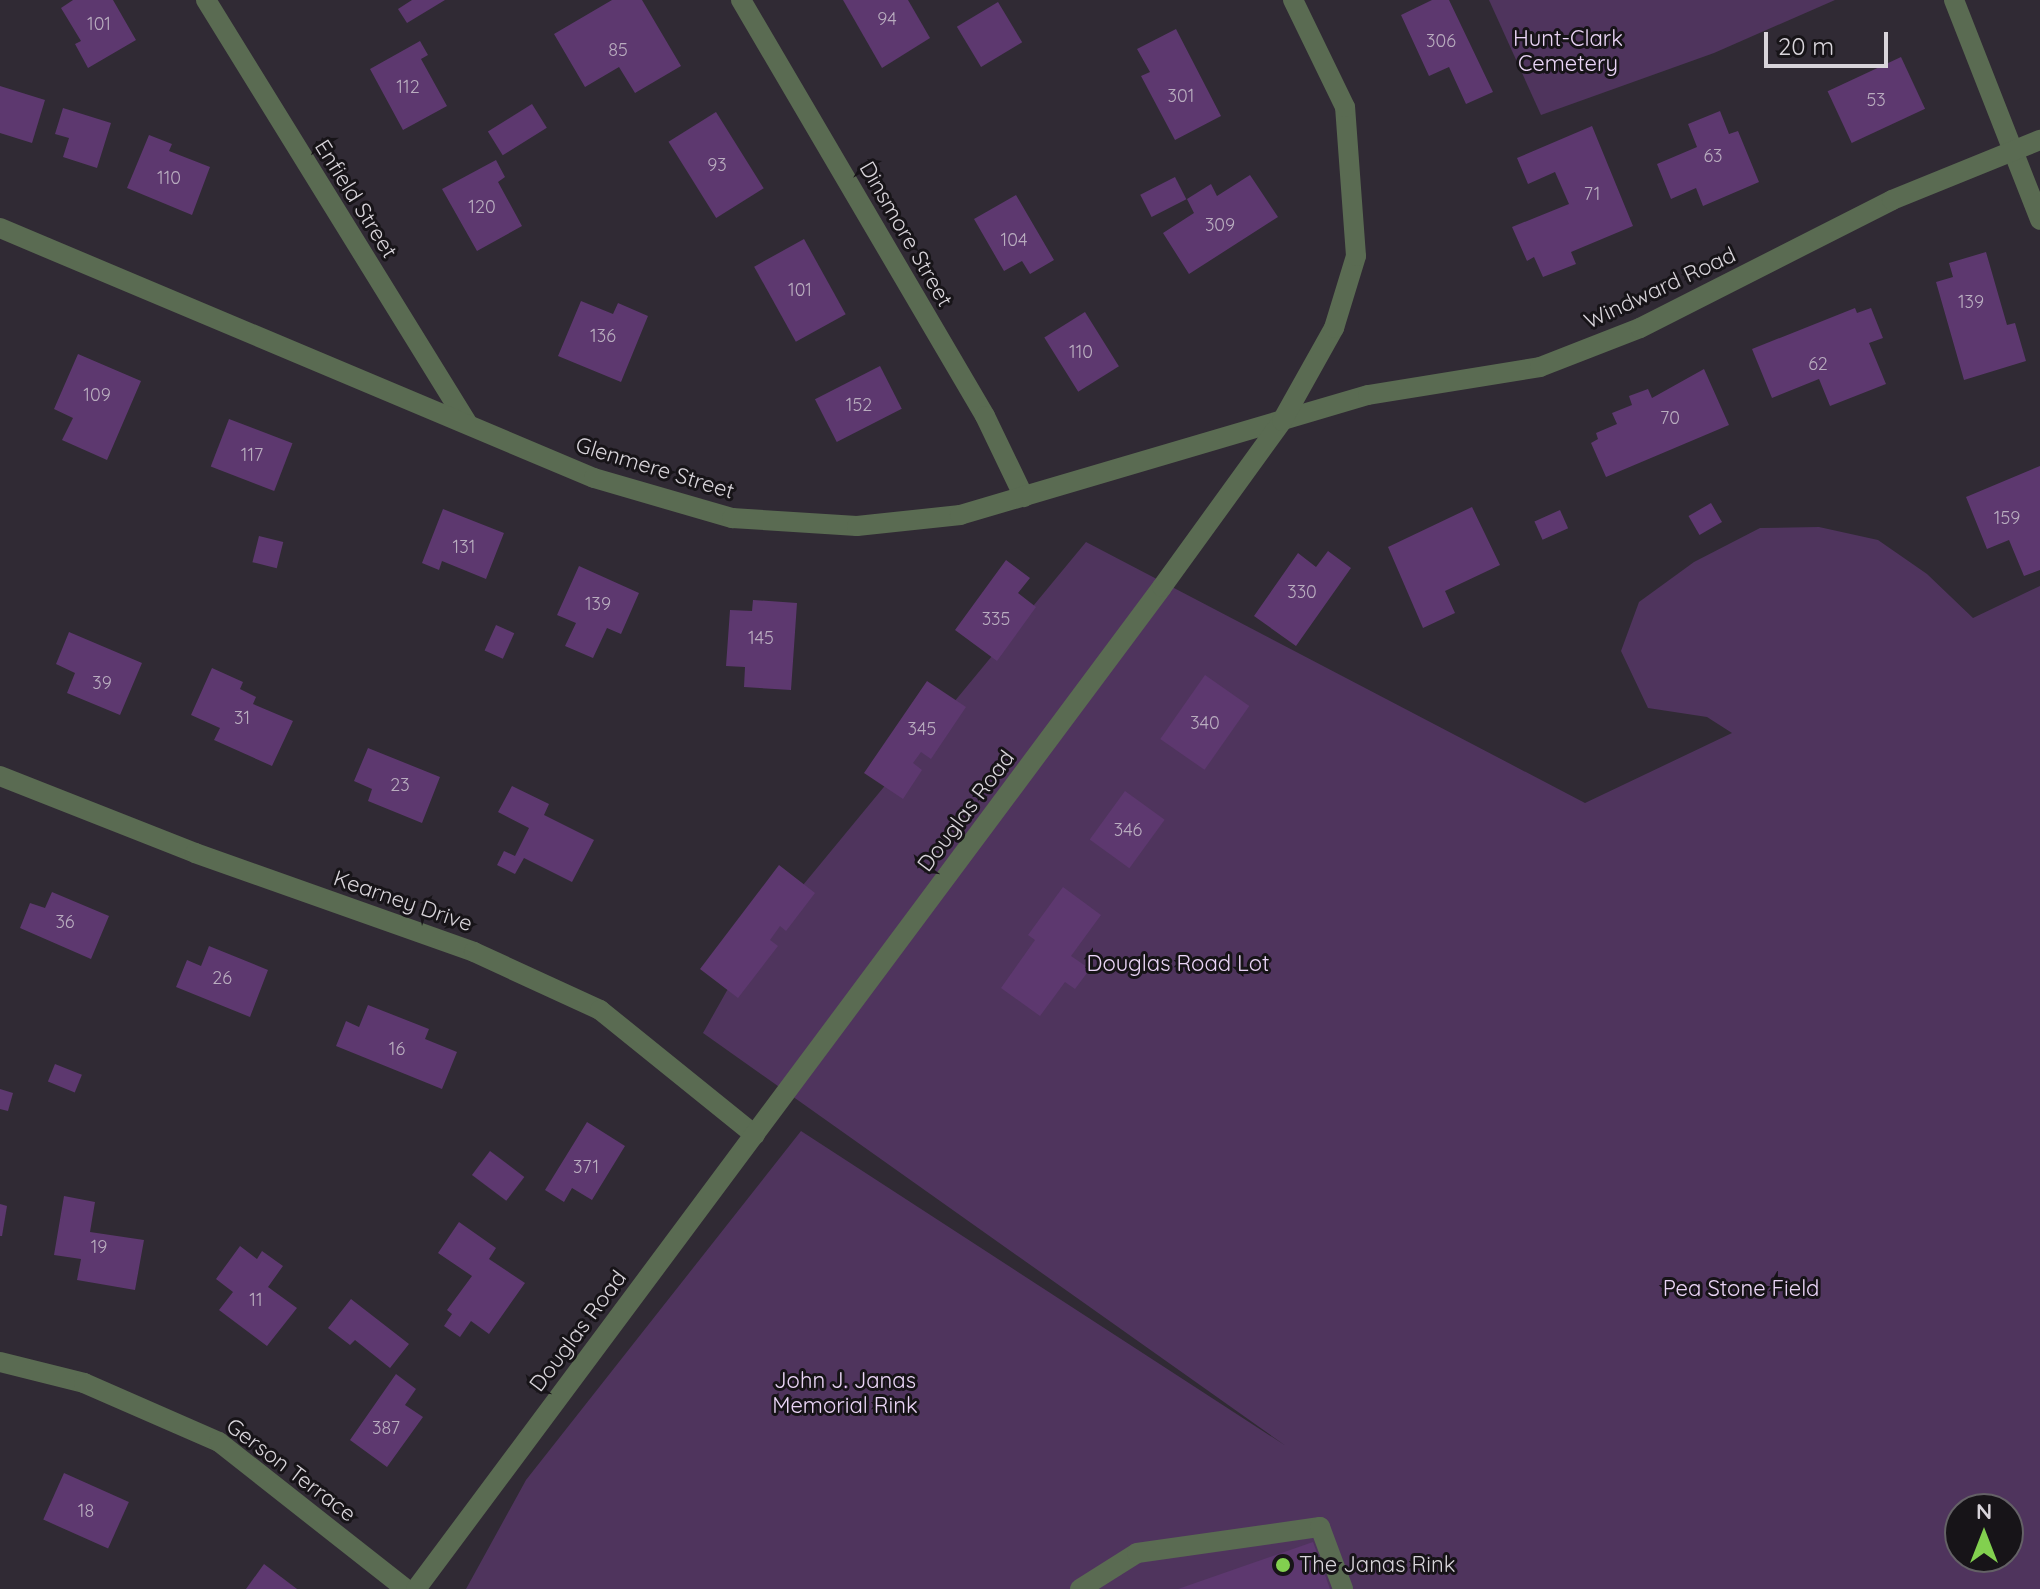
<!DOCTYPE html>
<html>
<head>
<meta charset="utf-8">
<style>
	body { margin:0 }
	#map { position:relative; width:2040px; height:1589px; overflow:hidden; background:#302a34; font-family:Quicksand,sans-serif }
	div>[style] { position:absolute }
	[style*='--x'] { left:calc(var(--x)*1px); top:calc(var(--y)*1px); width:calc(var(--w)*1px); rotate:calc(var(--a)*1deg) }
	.green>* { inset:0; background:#4f345d }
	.building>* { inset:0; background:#5d386f; transform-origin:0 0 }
	.minor>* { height:20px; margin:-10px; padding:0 10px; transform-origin:10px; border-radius:10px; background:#5a6b52 }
	.dots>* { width:22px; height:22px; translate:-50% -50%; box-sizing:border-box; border:4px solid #171418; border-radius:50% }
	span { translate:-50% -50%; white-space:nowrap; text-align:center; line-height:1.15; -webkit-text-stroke:6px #171418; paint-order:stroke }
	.number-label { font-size:18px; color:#b9adbf }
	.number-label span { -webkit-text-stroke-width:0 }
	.park-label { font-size:22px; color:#ebd5f7 }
	.street-label { font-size:22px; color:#d8d4da }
	.poi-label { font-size:22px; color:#d8d4da }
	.left { translate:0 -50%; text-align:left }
	.north { position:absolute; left:1944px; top:1493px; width:80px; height:80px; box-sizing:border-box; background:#171418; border:2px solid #646166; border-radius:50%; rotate:0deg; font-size:22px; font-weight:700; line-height:32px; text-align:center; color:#d8d4da }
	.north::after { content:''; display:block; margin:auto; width:28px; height:36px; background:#82d04f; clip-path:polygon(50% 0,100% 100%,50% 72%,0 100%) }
	.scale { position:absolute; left:1764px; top:32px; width:124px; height:36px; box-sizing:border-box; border:4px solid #d8d4da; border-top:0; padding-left:10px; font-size:24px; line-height:28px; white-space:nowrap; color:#d8d4da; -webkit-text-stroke:6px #171418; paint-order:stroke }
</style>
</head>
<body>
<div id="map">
	<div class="green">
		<i style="clip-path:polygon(1489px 0,1835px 0,1714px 53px,1541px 115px)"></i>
		<i style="clip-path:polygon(evenodd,1819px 527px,1878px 540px,1927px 574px,1973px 618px,2040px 586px,2040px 1589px,466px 1589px,526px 1480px,801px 1131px,1286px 1446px,703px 1033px,751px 948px,1086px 542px,1585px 803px,1732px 733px,1707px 717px,1648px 708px,1621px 651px,1639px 602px,1694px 562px,1760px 528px,1819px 527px,1960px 1509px,2008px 1509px,2008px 1557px,1960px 1557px,1960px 1509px)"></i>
	</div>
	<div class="building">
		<i style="clip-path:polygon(73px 0,113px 0,136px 40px,88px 68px,75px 44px,81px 41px,61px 8px)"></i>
		<i style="clip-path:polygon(412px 0,445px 0,407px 23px,398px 9px)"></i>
		<i style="clip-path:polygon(612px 0,642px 0,681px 66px,635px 93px,619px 67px,585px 87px,554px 34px)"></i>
		<i style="clip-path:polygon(843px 0,908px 0,930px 38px,882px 68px)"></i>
		<i style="clip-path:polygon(1432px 0,1449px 0,1493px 92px,1466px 104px,1449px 67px,1429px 76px,1401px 15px)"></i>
		<i style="left:998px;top:2px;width:47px;height:48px;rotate:59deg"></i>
		<i style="clip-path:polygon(1176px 29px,1221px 116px,1175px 140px,1141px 76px,1150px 72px,1137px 49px)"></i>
		<i style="clip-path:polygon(420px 41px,428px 55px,421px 59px,447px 106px,403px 130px,370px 69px)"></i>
		<i style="left:1901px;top:57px;width:57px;height:81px;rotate:65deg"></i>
		<i style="clip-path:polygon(0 86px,45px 100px,32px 143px,0 133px)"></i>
		<i style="left:532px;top:104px;width:28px;height:52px;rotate:58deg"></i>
		<i style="clip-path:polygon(63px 108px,111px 123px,97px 168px,63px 157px,69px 138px,55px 134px)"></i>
		<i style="clip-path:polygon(1720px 111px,1729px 134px,1738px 131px,1759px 182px,1703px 206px,1696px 188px,1671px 199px,1657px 164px,1697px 147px,1688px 124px)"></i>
		<i style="left:716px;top:112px;width:90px;height:56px;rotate:58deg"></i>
		<i style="clip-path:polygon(1592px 126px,1633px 226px,1571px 252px,1576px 264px,1543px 277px,1534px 257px,1527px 261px,1512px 227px,1569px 204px,1555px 172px,1528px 184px,1517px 158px)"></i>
		<i style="clip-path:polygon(149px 135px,172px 144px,169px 151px,210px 167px,192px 215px,127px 188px)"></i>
		<i style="clip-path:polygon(496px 160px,505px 177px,498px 182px,522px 226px,477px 251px,442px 189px)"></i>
		<i style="clip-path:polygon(1250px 175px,1278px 217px,1189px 274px,1163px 233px,1194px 213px,1187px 199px,1211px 184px,1217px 196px)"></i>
		<i style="left:1175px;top:177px;width:25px;height:39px;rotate:63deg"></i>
		<i style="clip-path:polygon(1016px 195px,1054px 260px,1030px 274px,1022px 261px,1004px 271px,974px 219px)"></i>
		<i style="left:804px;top:239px;width:86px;height:57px;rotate:61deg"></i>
		<i style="clip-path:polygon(1986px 252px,2007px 325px,2015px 323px,2026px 361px,1964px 380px,1936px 282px,1953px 277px,1949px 263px)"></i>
		<i style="clip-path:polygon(581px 301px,613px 314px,618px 303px,648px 316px,621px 382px,558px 356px)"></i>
		<i style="clip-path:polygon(1855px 308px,1857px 313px,1871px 308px,1883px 338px,1869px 343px,1886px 384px,1830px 406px,1819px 379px,1772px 398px,1752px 349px)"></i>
		<i style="left:1085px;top:312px;width:64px;height:48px;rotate:58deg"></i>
		<i style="clip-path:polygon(78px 354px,141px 381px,107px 460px,62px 440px,73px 418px,54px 409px)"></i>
		<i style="left:880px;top:366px;width:48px;height:73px;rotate:63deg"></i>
		<i style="clip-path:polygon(1704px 369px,1729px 425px,1606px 477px,1591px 443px,1598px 439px,1596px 433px,1617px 424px,1612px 413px,1632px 405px,1629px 396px,1648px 389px,1652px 398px)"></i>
		<i style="left:229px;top:419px;width:68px;height:51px;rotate:21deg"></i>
		<i style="clip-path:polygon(2040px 466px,2040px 570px,2024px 576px,2009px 540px,1987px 549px,1966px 497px)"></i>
		<i style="left:1711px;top:503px;width:22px;height:26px;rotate:60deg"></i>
		<i style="clip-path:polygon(1472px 507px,1500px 565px,1445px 591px,1455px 613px,1423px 628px,1388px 547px)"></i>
		<i style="clip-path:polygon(443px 509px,504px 533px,486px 579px,442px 561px,439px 570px,422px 563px)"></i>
		<i style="left:1560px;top:510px;width:20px;height:28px;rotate:66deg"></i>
		<i style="left:259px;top:536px;width:25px;height:27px;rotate:14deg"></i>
		<i style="clip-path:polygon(1328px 551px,1351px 568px,1296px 646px,1254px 616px,1298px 553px,1316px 567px)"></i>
		<i style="clip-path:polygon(1006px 560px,1030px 578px,1018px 593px,1036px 607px,997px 661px,955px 630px)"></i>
		<i style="clip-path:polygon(579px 566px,639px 593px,621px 634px,607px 628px,593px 658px,565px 646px,576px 623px,557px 615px)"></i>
		<i style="clip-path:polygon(753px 600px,797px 603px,791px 690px,744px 687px,745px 667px,726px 666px,730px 610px,752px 611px)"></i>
		<i style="left:496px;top:625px;width:20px;height:28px;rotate:24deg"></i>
		<i style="clip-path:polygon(69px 632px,142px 663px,120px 715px,67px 693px,75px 673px,56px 664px)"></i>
		<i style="clip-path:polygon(212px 668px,243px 682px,240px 689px,256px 697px,253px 704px,293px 721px,272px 766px,214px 740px,220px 728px,191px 715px)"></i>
		<i style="left:1205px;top:675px;width:54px;height:78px;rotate:35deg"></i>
		<i style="clip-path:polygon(927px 681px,966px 707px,931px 759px,921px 752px,913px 763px,922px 770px,903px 799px,864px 773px)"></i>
		<i style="clip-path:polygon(368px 748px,440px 777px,422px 823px,368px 801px,372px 789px,354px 781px)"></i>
		<i style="clip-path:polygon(512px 786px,549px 804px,544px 815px,594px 840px,572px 882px,524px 858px,515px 874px,497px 865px,504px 851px,515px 856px,529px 828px,498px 812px)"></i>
		<i style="left:1125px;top:791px;width:49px;height:60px;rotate:36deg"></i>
		<i style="clip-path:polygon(779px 865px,815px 893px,786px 931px,780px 926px,770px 940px,778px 946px,738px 998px,700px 969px)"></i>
		<i style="clip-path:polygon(1063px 887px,1101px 915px,1071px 956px,1090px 969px,1075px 989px,1065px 982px,1040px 1016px,1001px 988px,1035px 940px,1028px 935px)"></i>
		<i style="clip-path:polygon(52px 892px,109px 916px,91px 959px,20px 928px,30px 903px,45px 908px)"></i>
		<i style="clip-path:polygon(209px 946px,268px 970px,250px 1017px,176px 987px,187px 960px,201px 966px)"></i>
		<i style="clip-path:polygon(368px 1005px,429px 1029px,425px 1039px,457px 1052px,442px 1089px,336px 1046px,346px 1021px,359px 1027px)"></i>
		<i style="left:55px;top:1064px;width:29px;height:19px;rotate:22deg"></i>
		<i style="clip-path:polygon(0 1089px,13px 1093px,8px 1111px,0 1109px)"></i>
		<i style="clip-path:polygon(587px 1122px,625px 1146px,592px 1200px,572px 1188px,564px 1202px,545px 1190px)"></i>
		<i style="left:490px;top:1151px;width:43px;height:30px;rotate:37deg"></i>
		<i style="clip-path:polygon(64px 1196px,95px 1202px,90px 1232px,144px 1240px,135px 1290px,77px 1280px,81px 1259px,54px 1255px)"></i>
		<i style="clip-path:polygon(0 1204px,7px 1206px,2px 1236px,0 1236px)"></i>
		<i style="clip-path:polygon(459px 1222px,496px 1248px,489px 1259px,525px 1283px,489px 1334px,471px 1321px,460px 1337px,444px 1326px,452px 1314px,447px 1310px,472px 1276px,438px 1253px)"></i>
		<i style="clip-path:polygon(240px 1246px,257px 1259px,262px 1251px,283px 1266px,268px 1287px,297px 1308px,267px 1346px,219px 1310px,233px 1292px,216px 1279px)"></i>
		<i style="clip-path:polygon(351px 1299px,409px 1344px,390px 1368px,355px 1340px,350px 1345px,328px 1328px)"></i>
		<i style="clip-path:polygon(396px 1374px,416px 1389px,405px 1405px,423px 1417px,387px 1467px,350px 1440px)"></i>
		<i style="left:64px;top:1473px;width:71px;height:51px;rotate:24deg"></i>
		<i style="clip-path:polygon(1313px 1542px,1330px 1589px,1178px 1589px)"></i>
		<i style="clip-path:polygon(264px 1564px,297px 1589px,246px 1589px)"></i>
	</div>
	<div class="minor">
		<i style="--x:206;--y:0;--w:496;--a:58.3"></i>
		<i style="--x:741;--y:0;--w:482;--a:59.6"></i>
		<i style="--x:985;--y:416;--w:90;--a:64.3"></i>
		<i style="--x:1954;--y:0;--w:236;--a:68.6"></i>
		<i style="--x:0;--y:228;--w:644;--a:22.83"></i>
		<i style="--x:594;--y:478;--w:144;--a:16.2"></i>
		<i style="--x:732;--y:518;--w:125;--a:3.7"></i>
		<i style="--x:857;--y:526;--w:104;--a:-6.1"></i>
		<i style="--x:960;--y:515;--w:425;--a:-16.4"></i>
		<i style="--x:1368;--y:395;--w:174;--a:-9.2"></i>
		<i style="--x:1540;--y:367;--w:107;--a:-21.3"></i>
		<i style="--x:1640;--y:328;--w:283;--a:-26.9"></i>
		<i style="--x:1892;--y:200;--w:160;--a:-22.1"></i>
		<i style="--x:0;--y:776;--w:210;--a:21.5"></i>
		<i style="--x:195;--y:853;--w:296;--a:19.5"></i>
		<i style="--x:474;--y:952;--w:139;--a:24.7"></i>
		<i style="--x:600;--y:1010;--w:199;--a:38.9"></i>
		<i style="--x:0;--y:1362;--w:87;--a:14"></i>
		<i style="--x:84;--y:1383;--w:147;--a:23.6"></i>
		<i style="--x:219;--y:1442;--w:238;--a:38.2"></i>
		<i style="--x:416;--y:1589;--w:1249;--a:-53.33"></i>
		<i style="--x:1162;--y:587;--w:205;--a:-54.1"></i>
		<i style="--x:1282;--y:421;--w:107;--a:-60.8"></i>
		<i style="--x:1334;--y:328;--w:75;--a:-73"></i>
		<i style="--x:1356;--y:256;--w:149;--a:-94.2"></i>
		<i style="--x:1345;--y:107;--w:119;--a:-115.9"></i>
		<i style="--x:1080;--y:1589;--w:67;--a:-32.3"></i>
		<i style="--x:1137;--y:1553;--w:185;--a:-8.1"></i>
		<i style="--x:1320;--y:1527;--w:66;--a:69.6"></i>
	</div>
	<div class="dots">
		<i style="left:1283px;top:1565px;background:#82d04f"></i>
	</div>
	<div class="number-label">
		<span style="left:887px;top:19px">94</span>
		<span style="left:99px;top:24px">101</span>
		<span style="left:1441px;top:41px">306</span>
		<span style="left:618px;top:50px">85</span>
		<span style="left:408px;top:87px">112</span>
		<span style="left:1181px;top:96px">301</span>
		<span style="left:1876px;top:100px">53</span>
		<span style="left:1713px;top:156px">63</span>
		<span style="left:717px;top:165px">93</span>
		<span style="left:169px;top:178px">110</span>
		<span style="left:1592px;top:194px">71</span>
		<span style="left:482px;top:207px">120</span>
		<span style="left:1220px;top:225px">309</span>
		<span style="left:1014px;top:240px">104</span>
		<span style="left:800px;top:290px">101</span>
		<span style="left:1971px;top:302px">139</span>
		<span style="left:603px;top:336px">136</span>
		<span style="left:1081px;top:352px">110</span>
		<span style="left:1818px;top:364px">62</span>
		<span style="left:97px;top:395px">109</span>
		<span style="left:859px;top:405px">152</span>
		<span style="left:1670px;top:418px">70</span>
		<span style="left:252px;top:455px">117</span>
		<span style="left:2007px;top:518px">159</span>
		<span style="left:464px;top:547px">131</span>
		<span style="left:1302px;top:592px">330</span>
		<span style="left:598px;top:604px">139</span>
		<span style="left:996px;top:619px">335</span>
		<span style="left:761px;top:638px">145</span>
		<span style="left:102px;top:683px">39</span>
		<span style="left:242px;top:718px">31</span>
		<span style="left:1205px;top:723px">340</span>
		<span style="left:922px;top:729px">345</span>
		<span style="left:400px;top:785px">23</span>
		<span style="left:1128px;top:830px">346</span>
		<span style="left:65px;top:922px">36</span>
		<span style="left:222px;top:978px">26</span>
		<span style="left:397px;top:1049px">16</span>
		<span style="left:586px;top:1167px">371</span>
		<span style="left:99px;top:1247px">19</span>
		<span style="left:256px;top:1300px">11</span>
		<span style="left:386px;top:1428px">387</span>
		<span style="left:86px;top:1511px">18</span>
	</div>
	<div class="park-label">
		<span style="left:1568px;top:51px">Hunt-Clark<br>Cemetery</span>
		<span style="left:1178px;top:964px">Douglas Road Lot</span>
		<span style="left:1741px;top:1289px">Pea Stone Field</span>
		<span style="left:845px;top:1393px">John J. Janas<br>Memorial Rink</span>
	</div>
	<div class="street-label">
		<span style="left:356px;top:199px;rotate:58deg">Enfield Street</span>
		<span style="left:906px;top:234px;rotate:60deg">Dinsmore Street</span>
		<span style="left:1660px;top:288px;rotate:-25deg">Windward Road</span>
		<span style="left:655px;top:468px;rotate:17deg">Glenmere Street</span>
		<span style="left:966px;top:811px;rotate:-53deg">Douglas Road</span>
		<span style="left:403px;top:901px;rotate:19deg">Kearney Drive</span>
		<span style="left:578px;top:1331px;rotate:-53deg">Douglas Road</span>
		<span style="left:291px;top:1470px;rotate:37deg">Gerson Terrace</span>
	</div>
	<div class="poi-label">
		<span class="left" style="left:1299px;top:1565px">The Janas Rink</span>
	</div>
	<div class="north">N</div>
	<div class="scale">20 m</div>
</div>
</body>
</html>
